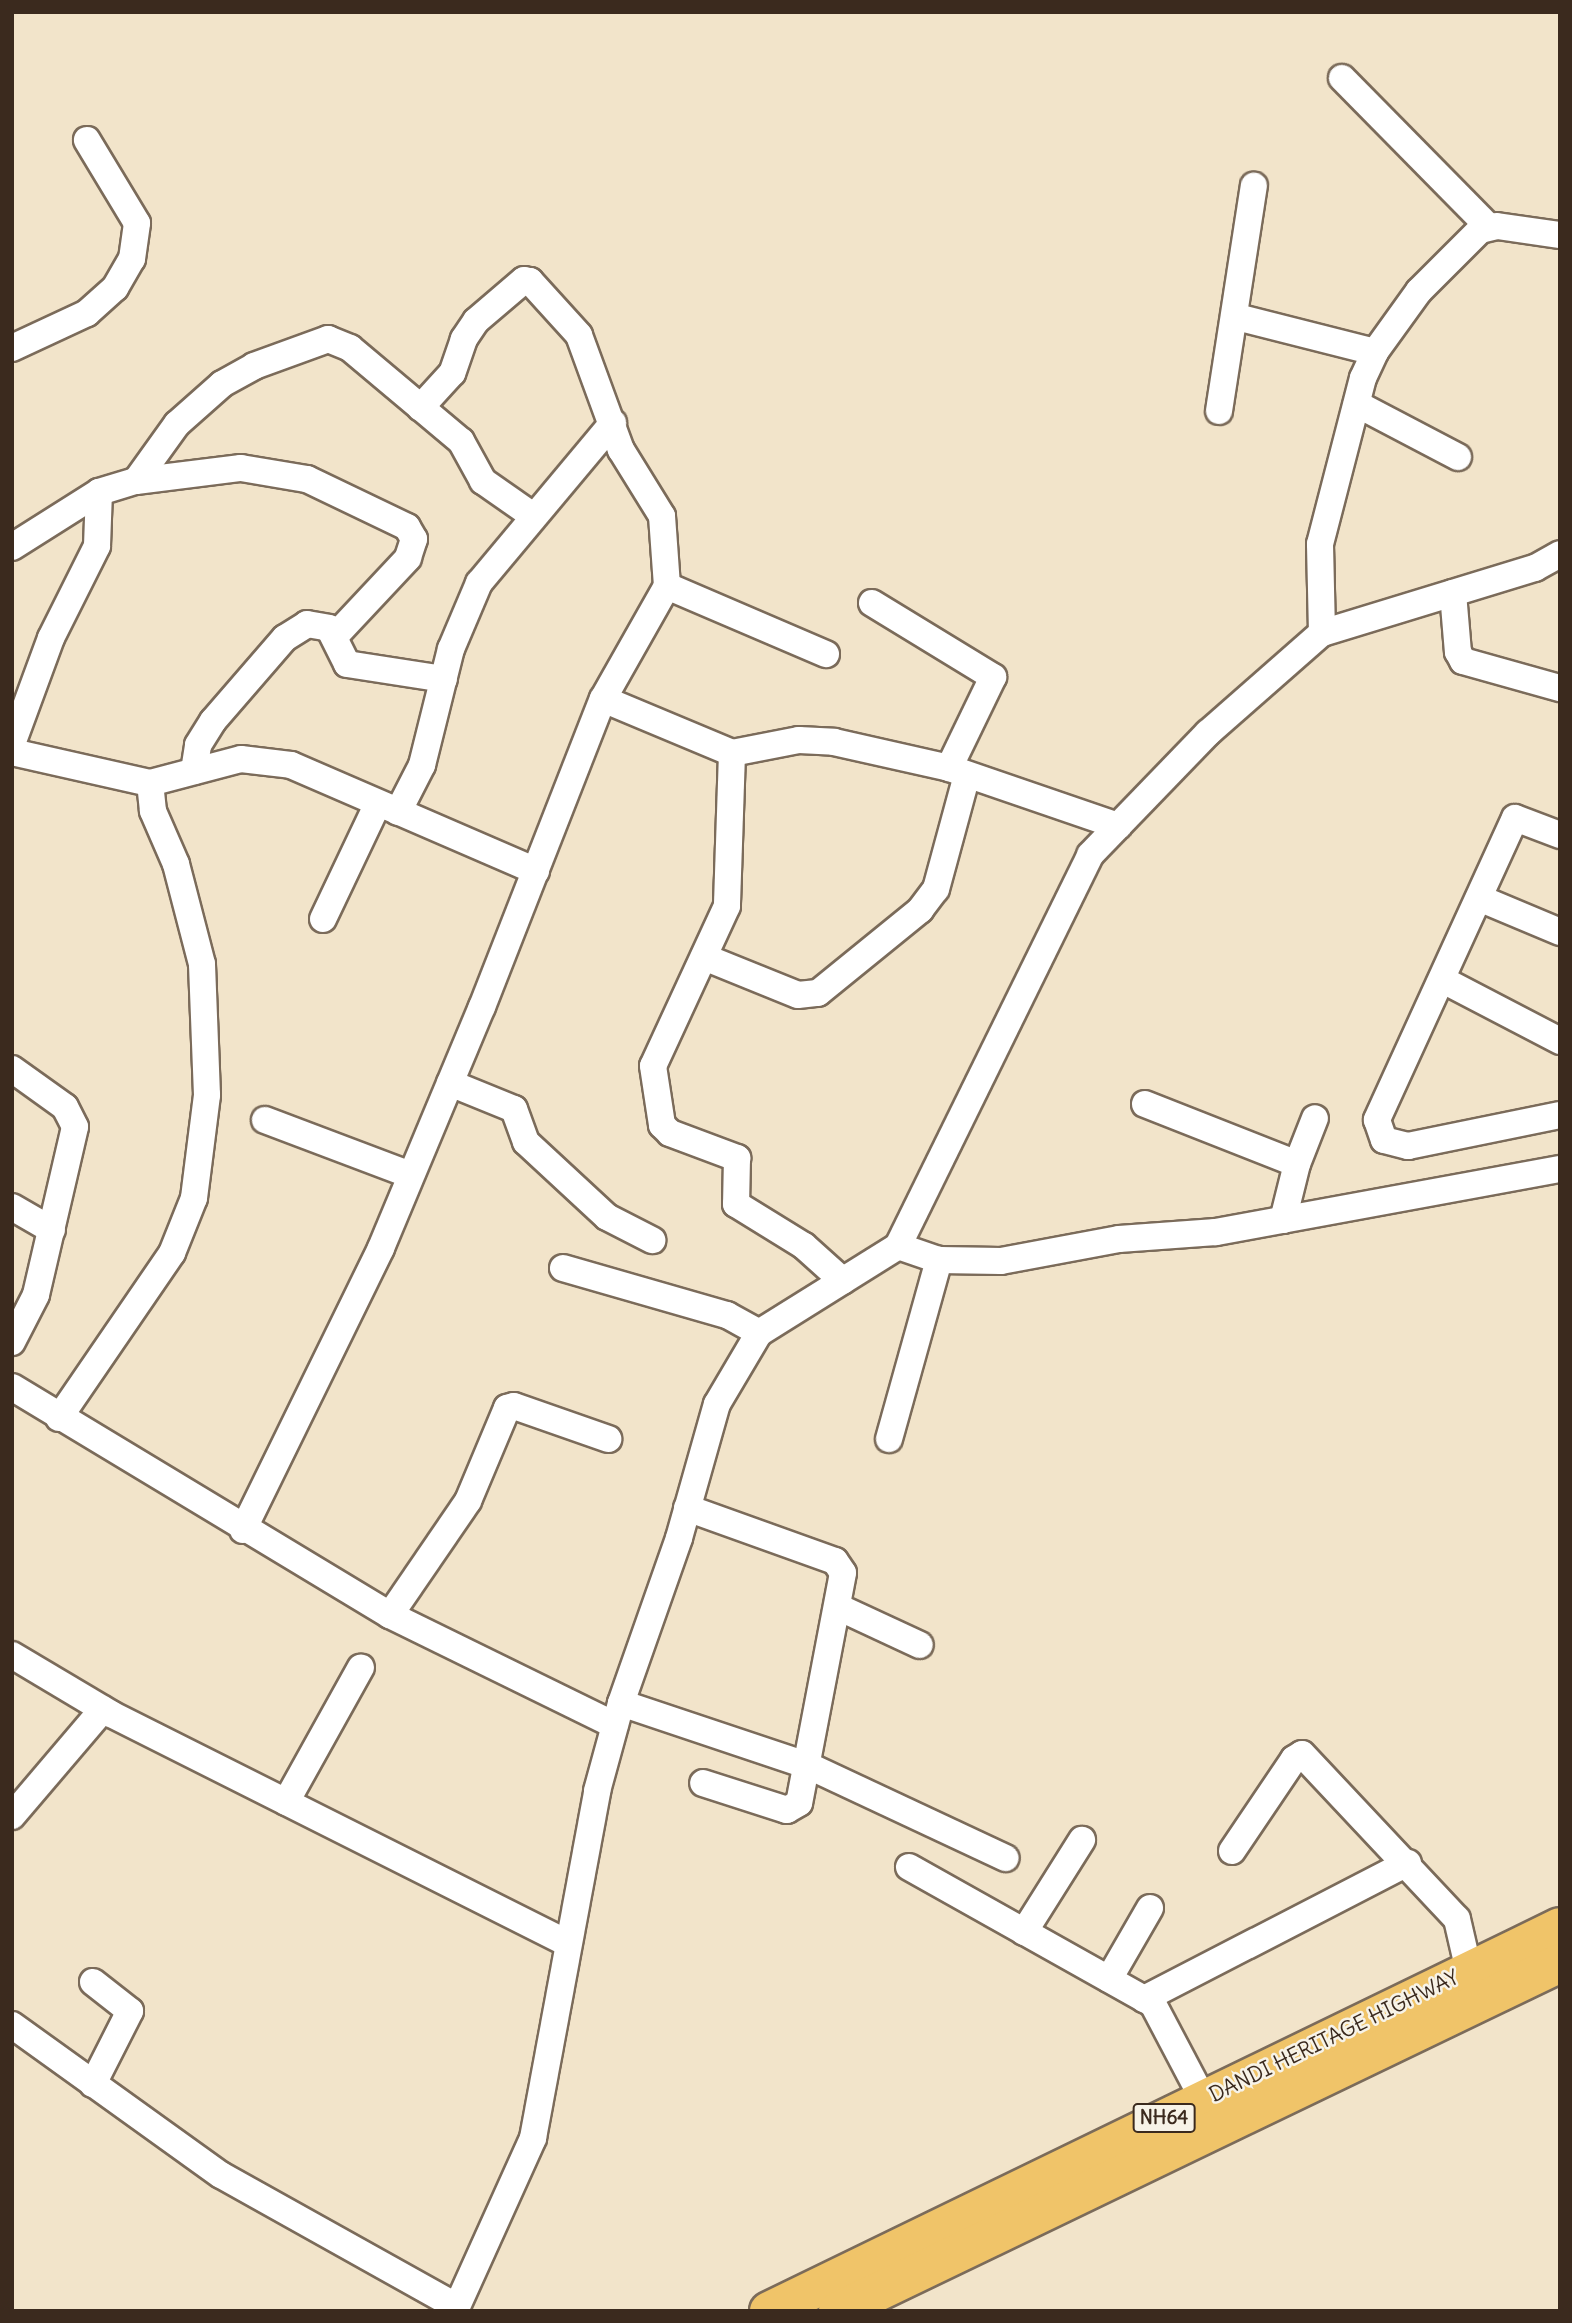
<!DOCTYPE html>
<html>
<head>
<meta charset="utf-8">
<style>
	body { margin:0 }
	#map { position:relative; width:1572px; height:2323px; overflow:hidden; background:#f2e4ca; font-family:Delius,sans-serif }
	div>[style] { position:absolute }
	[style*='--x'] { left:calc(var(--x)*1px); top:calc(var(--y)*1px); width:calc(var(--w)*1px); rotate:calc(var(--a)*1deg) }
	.roads { filter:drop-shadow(2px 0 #7b6b5a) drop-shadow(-2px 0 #7b6b5a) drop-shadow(0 2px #7b6b5a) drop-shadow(0 -2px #7b6b5a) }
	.minor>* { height:26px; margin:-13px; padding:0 13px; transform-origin:13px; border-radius:13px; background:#fff }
	.highway>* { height:38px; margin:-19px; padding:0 19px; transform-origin:19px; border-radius:19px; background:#f0c469 }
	span { translate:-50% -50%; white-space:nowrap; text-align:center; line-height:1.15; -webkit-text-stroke:5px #f7f3e8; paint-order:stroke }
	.shield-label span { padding:2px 5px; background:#f7f3e8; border:2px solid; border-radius:5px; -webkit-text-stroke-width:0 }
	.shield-label { font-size:19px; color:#3b2a1e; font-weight:700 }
	.street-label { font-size:21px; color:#3b2a1e }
	.frame { position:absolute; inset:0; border:14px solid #3b2a1e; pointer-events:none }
</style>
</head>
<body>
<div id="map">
	<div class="roads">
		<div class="minor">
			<i style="--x:1342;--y:78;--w:208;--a:45.4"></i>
			<i style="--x:1237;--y:317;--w:142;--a:14.2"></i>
			<i style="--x:12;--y:348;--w:83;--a:-25"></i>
			<i style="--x:87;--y:313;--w:38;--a:-42"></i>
			<i style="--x:115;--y:288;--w:34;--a:-60"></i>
			<i style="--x:132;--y:259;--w:36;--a:-82"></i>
			<i style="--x:137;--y:223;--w:97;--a:-121.1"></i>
			<i style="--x:1357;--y:404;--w:114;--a:27.7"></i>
			<i style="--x:1219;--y:411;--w:228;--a:-81.2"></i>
			<i style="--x:136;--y:481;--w:70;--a:-54.3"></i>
			<i style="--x:177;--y:424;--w:60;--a:-41.6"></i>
			<i style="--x:222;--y:384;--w:37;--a:-29"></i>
			<i style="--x:254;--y:366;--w:79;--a:-20"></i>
			<i style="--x:328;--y:339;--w:24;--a:22"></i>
			<i style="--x:350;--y:348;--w:145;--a:40"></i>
			<i style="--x:461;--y:441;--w:46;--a:61.2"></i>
			<i style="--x:483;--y:481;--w:61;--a:35"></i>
			<i style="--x:12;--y:547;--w:103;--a:-32.3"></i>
			<i style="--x:99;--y:492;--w:39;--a:-17"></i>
			<i style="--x:136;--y:481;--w:106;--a:-7.1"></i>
			<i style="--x:241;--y:468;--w:67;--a:9.5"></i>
			<i style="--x:307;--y:479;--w:111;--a:25.6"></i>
			<i style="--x:407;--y:527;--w:14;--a:60"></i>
			<i style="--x:414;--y:539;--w:20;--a:108"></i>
			<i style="--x:408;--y:558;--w:107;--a:133.1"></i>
			<i style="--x:667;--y:586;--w:173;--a:23.2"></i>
			<i style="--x:1453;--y:593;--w:59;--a:85.2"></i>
			<i style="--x:1458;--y:652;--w:10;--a:61"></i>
			<i style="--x:1463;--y:661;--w:101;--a:15.6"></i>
			<i style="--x:872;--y:603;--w:142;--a:31.4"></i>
			<i style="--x:993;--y:677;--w:101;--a:115.8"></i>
			<i style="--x:1322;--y:633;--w:89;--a:-91.3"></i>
			<i style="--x:1320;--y:544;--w:171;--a:-75.5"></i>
			<i style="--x:1363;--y:378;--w:29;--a:-65"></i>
			<i style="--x:1375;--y:352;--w:75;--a:-54.2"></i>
			<i style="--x:1419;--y:291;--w:86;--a:-45"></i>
			<i style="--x:1480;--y:230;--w:17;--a:-13"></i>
			<i style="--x:1497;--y:226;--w:64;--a:8.1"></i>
			<i style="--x:603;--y:699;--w:140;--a:22.7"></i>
			<i style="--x:732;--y:753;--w:68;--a:-11"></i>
			<i style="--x:799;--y:740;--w:35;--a:3"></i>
			<i style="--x:834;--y:742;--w:118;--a:12.7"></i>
			<i style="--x:949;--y:768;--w:179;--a:18.9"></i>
			<i style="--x:12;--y:744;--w:113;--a:-69.8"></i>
			<i style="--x:51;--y:638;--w:103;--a:-63.4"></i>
			<i style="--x:97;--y:546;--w:54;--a:-87.9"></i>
			<i style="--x:12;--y:752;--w:141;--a:12.7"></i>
			<i style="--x:150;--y:783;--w:94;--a:-14.8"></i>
			<i style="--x:241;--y:759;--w:50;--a:6.8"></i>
			<i style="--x:291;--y:765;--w:267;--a:23.4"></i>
			<i style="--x:732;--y:753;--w:153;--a:91.9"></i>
			<i style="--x:727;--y:906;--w:176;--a:114.8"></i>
			<i style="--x:653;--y:1066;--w:60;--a:81.3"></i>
			<i style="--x:662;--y:1125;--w:11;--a:45"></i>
			<i style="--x:670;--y:1133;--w:72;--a:20.5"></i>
			<i style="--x:737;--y:1158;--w:46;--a:91.2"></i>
			<i style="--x:736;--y:1204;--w:80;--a:31.7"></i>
			<i style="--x:804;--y:1246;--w:52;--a:41.9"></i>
			<i style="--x:194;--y:771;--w:26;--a:-81"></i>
			<i style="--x:198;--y:745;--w:28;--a:-58"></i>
			<i style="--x:213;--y:721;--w:110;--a:-49.1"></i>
			<i style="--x:285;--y:638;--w:26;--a:-32"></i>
			<i style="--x:307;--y:624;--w:22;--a:10"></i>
			<i style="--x:329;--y:628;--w:40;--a:63.4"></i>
			<i style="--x:347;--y:664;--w:98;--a:8.8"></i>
			<i style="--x:398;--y:812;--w:53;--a:-62.9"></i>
			<i style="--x:422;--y:765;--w:120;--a:-76"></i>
			<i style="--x:451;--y:649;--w:72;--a:-67"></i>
			<i style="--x:479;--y:583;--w:209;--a:-50.1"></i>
			<i style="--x:1560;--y:835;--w:48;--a:-159.3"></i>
			<i style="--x:1515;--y:818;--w:332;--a:114.6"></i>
			<i style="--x:1377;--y:1120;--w:21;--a:71"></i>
			<i style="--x:1384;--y:1140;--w:25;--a:14"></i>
			<i style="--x:1408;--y:1146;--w:155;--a:-11.5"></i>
			<i style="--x:1479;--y:898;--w:88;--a:22.8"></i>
			<i style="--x:323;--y:919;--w:128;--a:-64.6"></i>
			<i style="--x:704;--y:957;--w:101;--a:22"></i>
			<i style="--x:798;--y:995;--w:20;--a:-6"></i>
			<i style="--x:818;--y:993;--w:132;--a:-39.1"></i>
			<i style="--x:920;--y:910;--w:26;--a:-53"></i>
			<i style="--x:936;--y:889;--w:118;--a:-74.8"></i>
			<i style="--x:1443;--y:980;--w:132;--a:27.5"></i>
			<i style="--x:12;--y:1069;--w:65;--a:35.6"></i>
			<i style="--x:65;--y:1107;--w:22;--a:63"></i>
			<i style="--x:75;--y:1127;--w:172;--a:103.1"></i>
			<i style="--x:36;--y:1295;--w:53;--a:117.1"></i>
			<i style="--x:450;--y:1083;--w:69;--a:22.1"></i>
			<i style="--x:514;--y:1109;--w:35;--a:70"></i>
			<i style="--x:526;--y:1142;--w:110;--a:42.8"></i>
			<i style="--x:607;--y:1217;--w:51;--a:27.1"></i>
			<i style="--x:1145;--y:1104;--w:163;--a:21.5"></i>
			<i style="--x:265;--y:1120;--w:153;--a:20.7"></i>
			<i style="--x:12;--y:1207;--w:46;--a:29.9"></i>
			<i style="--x:1283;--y:1220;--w:58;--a:-76"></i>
			<i style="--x:1297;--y:1164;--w:49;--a:-68.6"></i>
			<i style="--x:898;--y:1246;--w:43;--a:18.9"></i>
			<i style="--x:939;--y:1260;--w:62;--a:0.9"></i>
			<i style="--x:1001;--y:1261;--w:120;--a:-10.6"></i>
			<i style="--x:1119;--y:1239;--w:97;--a:-4.1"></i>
			<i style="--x:1216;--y:1232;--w:350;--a:-10.4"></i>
			<i style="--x:563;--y:1268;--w:171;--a:16"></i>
			<i style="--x:727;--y:1315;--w:37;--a:29"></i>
			<i style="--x:12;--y:1387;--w:441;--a:31.1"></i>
			<i style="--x:390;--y:1615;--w:250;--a:26.1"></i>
			<i style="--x:59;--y:1418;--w:200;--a:-55.6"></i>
			<i style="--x:172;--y:1253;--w:59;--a:-68.2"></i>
			<i style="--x:194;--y:1198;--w:104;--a:-82.8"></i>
			<i style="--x:207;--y:1095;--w:131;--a:-92.2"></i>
			<i style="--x:202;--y:964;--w:103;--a:-104.6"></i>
			<i style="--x:176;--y:864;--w:58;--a:-113.5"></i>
			<i style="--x:153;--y:811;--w:28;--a:-96"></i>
			<i style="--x:889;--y:1439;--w:186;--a:-74.4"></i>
			<i style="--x:687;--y:1508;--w:157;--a:19.7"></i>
			<i style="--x:835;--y:1561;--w:14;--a:56"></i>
			<i style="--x:843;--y:1573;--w:234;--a:100.8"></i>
			<i style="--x:799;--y:1803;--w:14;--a:150"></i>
			<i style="--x:787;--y:1810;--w:88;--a:-162.2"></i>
			<i style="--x:243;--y:1530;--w:314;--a:-63.9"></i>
			<i style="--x:381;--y:1248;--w:261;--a:-67.3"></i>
			<i style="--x:482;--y:1007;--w:331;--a:-68.6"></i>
			<i style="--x:603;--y:699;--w:130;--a:-60.5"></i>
			<i style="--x:667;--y:586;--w:70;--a:-94.1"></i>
			<i style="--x:662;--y:516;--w:78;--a:-121.8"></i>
			<i style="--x:621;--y:450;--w:122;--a:-110.1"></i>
			<i style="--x:579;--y:335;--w:73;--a:-132.2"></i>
			<i style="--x:530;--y:281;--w:6;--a:-171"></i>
			<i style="--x:524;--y:280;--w:63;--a:139.5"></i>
			<i style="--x:476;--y:321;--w:22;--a:124"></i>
			<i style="--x:464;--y:339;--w:36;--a:109"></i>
			<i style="--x:452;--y:373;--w:47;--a:132.4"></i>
			<i style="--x:838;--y:1607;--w:90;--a:24.9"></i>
			<i style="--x:390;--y:1615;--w:138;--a:-55.6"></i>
			<i style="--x:468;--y:1501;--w:101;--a:-67.2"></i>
			<i style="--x:507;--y:1408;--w:7;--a:-16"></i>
			<i style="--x:514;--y:1406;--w:100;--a:19.3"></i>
			<i style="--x:12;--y:1655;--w:115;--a:30.8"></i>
			<i style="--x:111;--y:1714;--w:510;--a:26.67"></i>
			<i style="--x:621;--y:1703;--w:198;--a:18.5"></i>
			<i style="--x:809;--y:1766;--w:217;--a:25.1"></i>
			<i style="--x:286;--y:1802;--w:154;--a:-60.9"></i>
			<i style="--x:12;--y:1816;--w:140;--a:-49.6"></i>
			<i style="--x:1232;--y:1851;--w:111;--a:-56"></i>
			<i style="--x:1294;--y:1759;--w:9;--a:-32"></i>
			<i style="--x:1302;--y:1754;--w:226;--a:46.8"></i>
			<i style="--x:1457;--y:1919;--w:53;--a:77"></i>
			<i style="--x:909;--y:1867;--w:280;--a:29.3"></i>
			<i style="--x:1153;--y:2004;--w:107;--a:62.2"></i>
			<i style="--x:1024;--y:1932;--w:109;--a:-57.8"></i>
			<i style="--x:1109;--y:1979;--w:82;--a:-60"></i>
			<i style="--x:93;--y:1982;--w:47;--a:38.1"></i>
			<i style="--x:130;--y:2011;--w:82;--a:116.9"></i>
			<i style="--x:1144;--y:1999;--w:297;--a:-27.3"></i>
			<i style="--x:12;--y:2025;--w:257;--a:35.7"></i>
			<i style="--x:221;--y:2175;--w:270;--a:29.2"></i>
			<i style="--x:455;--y:2311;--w:190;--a:-65.7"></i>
			<i style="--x:533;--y:2138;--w:353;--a:-79.5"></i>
			<i style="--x:597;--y:1791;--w:91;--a:-74.7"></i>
			<i style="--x:621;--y:1703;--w:175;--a:-70.6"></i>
			<i style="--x:679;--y:1538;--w:139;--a:-74.2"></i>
			<i style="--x:717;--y:1404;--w:82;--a:-59.4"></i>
			<i style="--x:759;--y:1333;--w:164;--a:-32"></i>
			<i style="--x:898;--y:1246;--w:436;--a:-63.8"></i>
			<i style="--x:1090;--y:855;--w:170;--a:-46"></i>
			<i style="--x:1208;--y:733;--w:152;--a:-41.3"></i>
			<i style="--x:1322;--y:633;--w:223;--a:-17"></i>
			<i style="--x:1535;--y:568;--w:29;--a:-29"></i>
		</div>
		<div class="highway">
			<i style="--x:769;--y:2311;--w:879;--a:-25.89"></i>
			<i style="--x:838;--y:2311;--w:801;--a:-25.73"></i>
		</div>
	</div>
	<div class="shield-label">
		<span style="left:1164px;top:2118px">NH64</span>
	</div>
	<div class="street-label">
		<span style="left:1334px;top:2036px;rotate:-26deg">DANDI HERITAGE HIGHWAY</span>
	</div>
	<div class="frame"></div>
</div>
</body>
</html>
